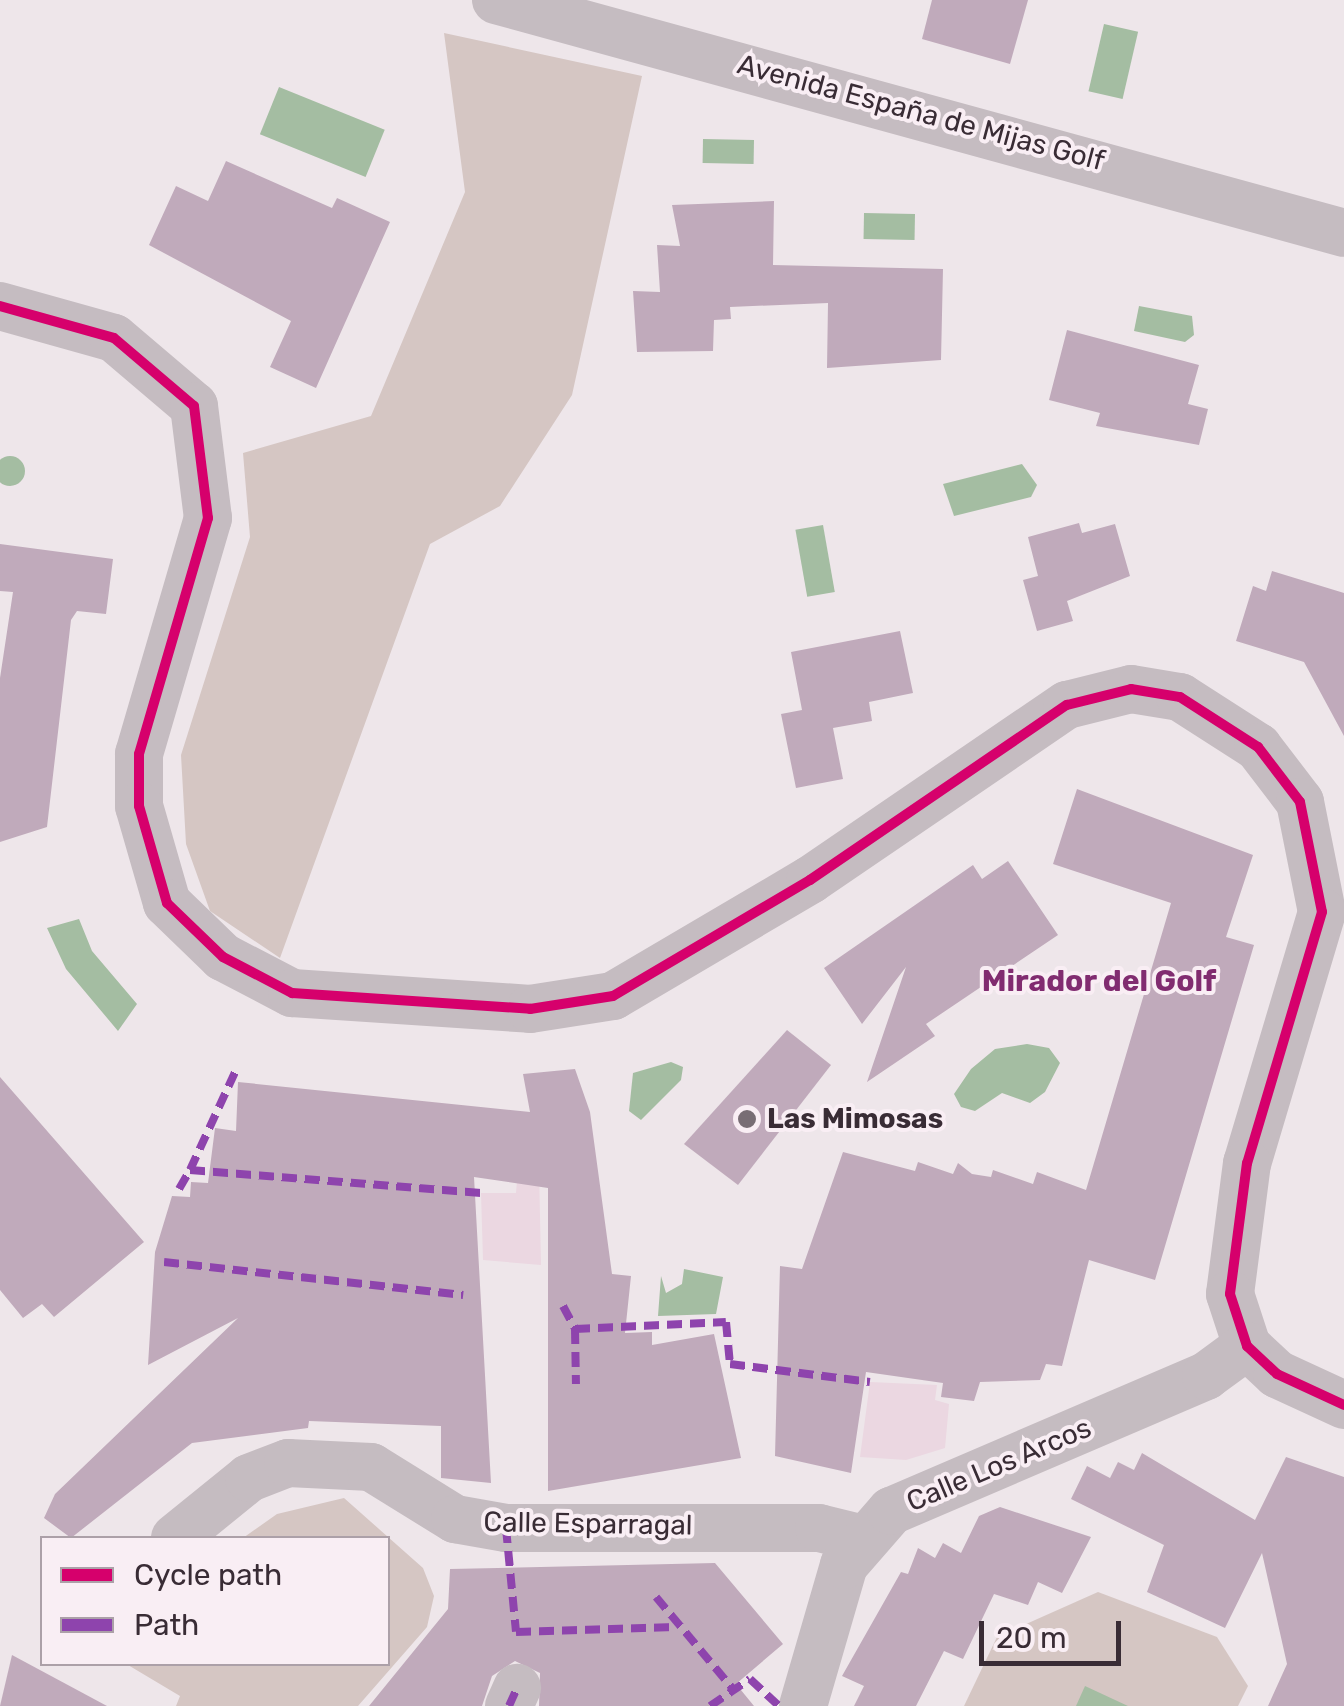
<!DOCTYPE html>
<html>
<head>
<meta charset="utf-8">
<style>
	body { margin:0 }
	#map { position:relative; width:1344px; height:1706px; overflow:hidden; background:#eee6ea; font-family:Rubik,sans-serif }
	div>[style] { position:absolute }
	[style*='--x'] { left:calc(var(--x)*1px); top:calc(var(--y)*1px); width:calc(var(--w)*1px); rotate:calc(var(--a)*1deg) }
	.green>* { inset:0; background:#d5c6c3 }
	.plaza>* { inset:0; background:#ebd7e1 }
	.water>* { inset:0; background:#a4bda2; transform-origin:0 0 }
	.round { border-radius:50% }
	.building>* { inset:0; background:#c0aabb }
	.minor>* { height:48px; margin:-24px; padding:0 24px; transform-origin:24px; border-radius:24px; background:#c5bcc1 }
	.quiet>* { height:8px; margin-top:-4px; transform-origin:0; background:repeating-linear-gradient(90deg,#8e44ad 0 15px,transparent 0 23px) }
	.cycleway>* { height:10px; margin:-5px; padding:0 5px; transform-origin:5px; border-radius:5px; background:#d6006c }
	.dots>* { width:28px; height:28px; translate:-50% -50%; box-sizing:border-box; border:5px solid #f9eef4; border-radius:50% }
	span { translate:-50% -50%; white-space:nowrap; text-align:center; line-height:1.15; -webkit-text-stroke:8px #f9eef4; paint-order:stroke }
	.street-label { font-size:28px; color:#392c35 }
	.poi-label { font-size:28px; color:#392c35; font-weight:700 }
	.left { translate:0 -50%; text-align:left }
	.neighbourhood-label { font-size:30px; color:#812c70; font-weight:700 }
	.legend { position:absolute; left:40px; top:1536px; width:350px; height:130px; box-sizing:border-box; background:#f9eef4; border:2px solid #aca0a8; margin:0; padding:12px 18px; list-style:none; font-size:30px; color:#392c35 }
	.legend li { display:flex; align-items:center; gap:20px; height:50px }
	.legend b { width:50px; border:2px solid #aca0a8 }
	.scale { position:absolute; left:979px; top:1621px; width:142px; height:45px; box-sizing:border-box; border:5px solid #392c35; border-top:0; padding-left:12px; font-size:30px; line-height:35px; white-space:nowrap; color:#392c35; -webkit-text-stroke:8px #f9eef4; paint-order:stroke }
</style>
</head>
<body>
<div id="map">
	<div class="green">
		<i style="clip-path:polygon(444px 33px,642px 76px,572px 395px,500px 506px,430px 544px,280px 958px,210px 911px,186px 844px,181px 755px,250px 537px,243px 453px,371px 416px,465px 192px)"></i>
		<i style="clip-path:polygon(344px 1498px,423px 1568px,434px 1596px,427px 1627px,358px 1706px,176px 1706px,180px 1696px,128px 1665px,388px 1664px,388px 1538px,243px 1538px,277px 1514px)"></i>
		<i style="clip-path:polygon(1098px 1592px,1217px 1637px,1248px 1686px,1238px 1706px,964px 1706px,997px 1637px)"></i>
	</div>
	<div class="plaza">
		<i style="clip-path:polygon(518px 1168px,539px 1168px,541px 1265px,483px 1260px,481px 1193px,516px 1193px)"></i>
		<i style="clip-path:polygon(870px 1382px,937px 1385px,935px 1400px,949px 1404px,945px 1448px,906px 1460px,860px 1457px)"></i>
	</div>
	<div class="water">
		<i style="left:1104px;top:24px;width:35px;height:69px;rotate:13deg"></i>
		<i style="left:279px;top:87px;width:114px;height:51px;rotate:22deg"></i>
		<i style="left:703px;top:139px;width:51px;height:24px;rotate:1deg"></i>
		<i style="left:864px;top:213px;width:51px;height:26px;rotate:1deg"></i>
		<i style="clip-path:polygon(1139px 306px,1192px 316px,1194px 335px,1185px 342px,1134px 331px)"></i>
		<i class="round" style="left:-5px;top:456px;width:30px;height:30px"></i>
		<i style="clip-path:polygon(1022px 464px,1037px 485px,1031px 497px,954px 516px,943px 484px)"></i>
		<i style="left:823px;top:525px;width:68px;height:28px;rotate:80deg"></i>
		<i style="clip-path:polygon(79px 919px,92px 951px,137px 1004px,118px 1031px,66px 969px,47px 928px)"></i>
		<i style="clip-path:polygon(1027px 1044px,1049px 1048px,1060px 1063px,1045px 1092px,1030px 1103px,1002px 1093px,975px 1111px,961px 1107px,954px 1094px,971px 1069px,995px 1049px)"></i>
		<i style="clip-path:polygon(671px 1062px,683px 1067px,681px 1080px,641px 1120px,629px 1111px,633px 1073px)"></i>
		<i style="clip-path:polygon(684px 1269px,723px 1277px,716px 1314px,658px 1316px,661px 1276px,666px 1293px,682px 1284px)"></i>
		<i style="clip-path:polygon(1085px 1686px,1128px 1706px,1076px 1706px)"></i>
	</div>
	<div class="building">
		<i style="clip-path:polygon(932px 0,1028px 0,1010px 64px,922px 39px)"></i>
		<i style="clip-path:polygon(226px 161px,332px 208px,337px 198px,390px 222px,316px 388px,270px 367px,291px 321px,149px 245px,176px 186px,208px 201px)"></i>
		<i style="clip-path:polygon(774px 201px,773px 265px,943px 269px,941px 360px,827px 368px,828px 303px,730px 307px,731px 319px,714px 320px,713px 351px,637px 352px,633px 291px,660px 292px,657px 245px,680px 246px,672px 205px)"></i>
		<i style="clip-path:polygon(1067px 330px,1199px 365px,1188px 404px,1208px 409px,1199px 445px,1096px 426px,1100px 413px,1049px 400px)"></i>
		<i style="clip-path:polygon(1079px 523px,1082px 533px,1115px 524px,1130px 576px,1067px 601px,1073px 621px,1037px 631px,1023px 580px,1038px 576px,1028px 537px)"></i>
		<i style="clip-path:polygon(0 544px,113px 559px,106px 614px,77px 611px,71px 620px,47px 827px,0 842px,0 678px,13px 592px,0 591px)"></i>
		<i style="clip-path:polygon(1272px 571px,1344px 593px,1344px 736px,1304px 662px,1236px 641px,1253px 586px,1266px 591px)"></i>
		<i style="clip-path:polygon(900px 631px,913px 693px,869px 702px,872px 721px,833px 728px,843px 779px,796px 788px,781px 714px,802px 710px,791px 652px)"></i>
		<i style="clip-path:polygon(1077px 789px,1253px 855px,1226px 937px,1254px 945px,1155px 1280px,1089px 1260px,1062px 1366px,1046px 1364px,1040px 1380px,980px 1382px,974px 1401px,941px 1397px,943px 1383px,866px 1372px,851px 1473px,775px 1456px,780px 1266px,802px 1269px,843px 1152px,915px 1171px,918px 1162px,953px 1174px,958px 1163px,972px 1174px,991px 1177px,993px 1170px,1033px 1184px,1037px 1172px,1086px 1190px,1171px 903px,1053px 864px)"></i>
		<i style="clip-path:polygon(1008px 861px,1058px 935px,926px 1024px,935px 1036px,867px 1082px,906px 967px,862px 1024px,824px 968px,973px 865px,982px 879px)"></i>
		<i style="clip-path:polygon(787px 1030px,831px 1065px,738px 1185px,684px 1144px)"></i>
		<i style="clip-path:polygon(575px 1069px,590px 1112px,612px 1274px,631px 1276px,625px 1333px,652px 1332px,652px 1345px,714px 1334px,741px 1458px,548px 1491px,548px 1188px,474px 1177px,491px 1483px,441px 1478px,441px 1426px,309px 1421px,308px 1428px,192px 1443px,71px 1538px,44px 1518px,55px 1494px,238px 1318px,148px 1365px,155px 1252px,172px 1196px,190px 1197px,191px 1182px,208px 1183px,215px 1128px,236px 1131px,238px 1082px,530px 1112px,523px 1074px)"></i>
		<i style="clip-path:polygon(0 1077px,144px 1242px,54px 1317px,42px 1304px,23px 1318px,0 1290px)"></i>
		<i style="clip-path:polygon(1142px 1453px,1255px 1520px,1286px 1457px,1344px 1477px,1344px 1706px,1268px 1706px,1287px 1664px,1262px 1553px,1225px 1628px,1147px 1592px,1164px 1545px,1071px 1499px,1087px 1466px,1110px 1478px,1118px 1462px,1134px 1470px)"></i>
		<i style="clip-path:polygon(1000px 1507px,1091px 1537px,1062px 1593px,1038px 1582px,1028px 1605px,994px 1594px,963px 1659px,944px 1651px,916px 1706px,854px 1706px,864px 1686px,842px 1676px,901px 1572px,908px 1574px,918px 1548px,935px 1558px,943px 1543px,961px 1553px,979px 1516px)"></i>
		<i style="clip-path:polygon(715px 1563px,783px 1644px,736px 1684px,754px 1706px,539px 1706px,540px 1673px,515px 1661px,492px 1676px,482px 1706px,369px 1706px,448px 1609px,450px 1569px)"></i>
		<i style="clip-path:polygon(12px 1655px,107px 1706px,0 1706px)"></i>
	</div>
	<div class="minor">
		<i style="--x:496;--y:0;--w:879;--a:15.36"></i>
		<i style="--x:0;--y:306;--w:118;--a:15.7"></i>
		<i style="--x:114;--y:338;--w:105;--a:40.4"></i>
		<i style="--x:194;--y:406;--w:113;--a:82.9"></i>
		<i style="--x:208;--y:518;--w:246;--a:106.3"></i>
		<i style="--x:139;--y:754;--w:52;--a:90"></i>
		<i style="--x:139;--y:806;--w:101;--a:73.9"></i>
		<i style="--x:167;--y:903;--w:78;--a:44"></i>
		<i style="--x:223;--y:957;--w:78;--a:27.6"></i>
		<i style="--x:292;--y:993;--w:239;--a:3.8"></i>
		<i style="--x:530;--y:1009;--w:84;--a:-8.9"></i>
		<i style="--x:613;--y:996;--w:229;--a:-30.5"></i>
		<i style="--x:810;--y:880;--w:311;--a:-34.3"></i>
		<i style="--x:1067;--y:705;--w:66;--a:-14"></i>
		<i style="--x:1131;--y:689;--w:50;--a:9.3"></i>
		<i style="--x:1180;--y:697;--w:93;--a:32.7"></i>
		<i style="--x:1258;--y:747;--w:69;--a:52.6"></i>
		<i style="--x:1300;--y:802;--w:112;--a:78.7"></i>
		<i style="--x:1322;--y:912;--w:262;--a:106.6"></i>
		<i style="--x:1247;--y:1163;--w:132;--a:97.4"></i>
		<i style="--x:1230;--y:1294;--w:55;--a:71.9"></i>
		<i style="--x:1247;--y:1346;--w:41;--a:43"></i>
		<i style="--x:1277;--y:1374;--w:74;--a:24.8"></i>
		<i style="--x:175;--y:1538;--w:95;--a:-39"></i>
		<i style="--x:249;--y:1478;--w:42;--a:-21"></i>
		<i style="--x:288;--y:1463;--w:83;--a:2.8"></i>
		<i style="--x:371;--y:1467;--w:99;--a:31.8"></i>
		<i style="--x:455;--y:1519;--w:52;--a:10"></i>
		<i style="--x:506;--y:1528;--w:313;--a:0"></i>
		<i style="--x:819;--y:1528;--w:42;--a:13.7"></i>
		<i style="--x:509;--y:1706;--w:20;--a:-66"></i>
		<i style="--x:803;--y:1706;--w:147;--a:-73.8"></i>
		<i style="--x:844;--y:1565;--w:72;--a:-49"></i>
		<i style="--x:891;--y:1511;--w:343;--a:-23.2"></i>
		<i style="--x:1206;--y:1376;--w:51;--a:-36.2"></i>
	</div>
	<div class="quiet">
		<i style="--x:190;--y:1170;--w:110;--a:-65.3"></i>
		<i style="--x:179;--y:1189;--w:22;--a:-60"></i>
		<i style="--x:190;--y:1170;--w:292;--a:4.5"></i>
		<i style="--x:164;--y:1262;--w:301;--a:6.3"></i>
		<i style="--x:563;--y:1306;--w:26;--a:62"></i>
		<i style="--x:575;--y:1329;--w:151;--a:-2.7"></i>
		<i style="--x:726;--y:1322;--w:42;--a:84.6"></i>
		<i style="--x:730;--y:1364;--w:141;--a:7.3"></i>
		<i style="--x:575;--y:1329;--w:55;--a:89"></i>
		<i style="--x:506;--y:1528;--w:104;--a:84.5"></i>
		<i style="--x:516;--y:1632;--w:159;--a:-1.8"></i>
		<i style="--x:656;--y:1597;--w:119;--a:50.1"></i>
		<i style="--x:509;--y:1706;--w:20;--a:-66"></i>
		<i style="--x:710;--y:1706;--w:48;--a:-34"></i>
		<i style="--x:750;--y:1679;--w:40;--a:43"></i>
	</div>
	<div class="cycleway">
		<i style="--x:0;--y:306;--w:118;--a:15.7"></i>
		<i style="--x:114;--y:338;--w:105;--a:40.4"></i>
		<i style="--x:194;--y:406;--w:113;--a:82.9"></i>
		<i style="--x:208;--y:518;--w:246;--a:106.3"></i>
		<i style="--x:139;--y:754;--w:52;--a:90"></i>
		<i style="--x:139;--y:806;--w:101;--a:73.9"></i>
		<i style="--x:167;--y:903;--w:78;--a:44"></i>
		<i style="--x:223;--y:957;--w:78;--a:27.6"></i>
		<i style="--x:292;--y:993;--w:239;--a:3.8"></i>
		<i style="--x:530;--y:1009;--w:84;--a:-8.9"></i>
		<i style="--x:613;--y:996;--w:229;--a:-30.5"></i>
		<i style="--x:810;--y:880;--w:311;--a:-34.3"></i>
		<i style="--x:1067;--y:705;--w:66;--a:-14"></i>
		<i style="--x:1131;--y:689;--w:50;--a:9.3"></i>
		<i style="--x:1180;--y:697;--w:93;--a:32.7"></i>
		<i style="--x:1258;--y:747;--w:69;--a:52.6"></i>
		<i style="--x:1300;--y:802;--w:112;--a:78.7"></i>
		<i style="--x:1322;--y:912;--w:262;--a:106.6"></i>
		<i style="--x:1247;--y:1163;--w:132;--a:97.4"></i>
		<i style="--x:1230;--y:1294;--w:55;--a:71.9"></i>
		<i style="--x:1247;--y:1346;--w:41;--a:43"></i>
		<i style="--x:1277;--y:1374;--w:74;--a:24.8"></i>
	</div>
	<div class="dots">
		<i style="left:747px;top:1119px;background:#786d74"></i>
	</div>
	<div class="street-label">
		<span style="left:921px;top:113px;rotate:15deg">Avenida España de Mijas Golf</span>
		<span style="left:999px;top:1465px;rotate:-23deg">Calle Los Arcos</span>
		<span style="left:588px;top:1524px;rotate:1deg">Calle Esparragal</span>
	</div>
	<div class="poi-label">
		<span class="left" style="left:767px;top:1119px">Las Mimosas</span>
	</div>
	<div class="neighbourhood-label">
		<span style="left:1099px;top:981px">Mirador del Golf</span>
	</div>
	<ul class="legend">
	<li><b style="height:12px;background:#d6006c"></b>Cycle path</li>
	<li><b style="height:12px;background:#8e44ad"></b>Path</li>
	</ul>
	<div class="scale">20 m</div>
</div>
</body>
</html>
